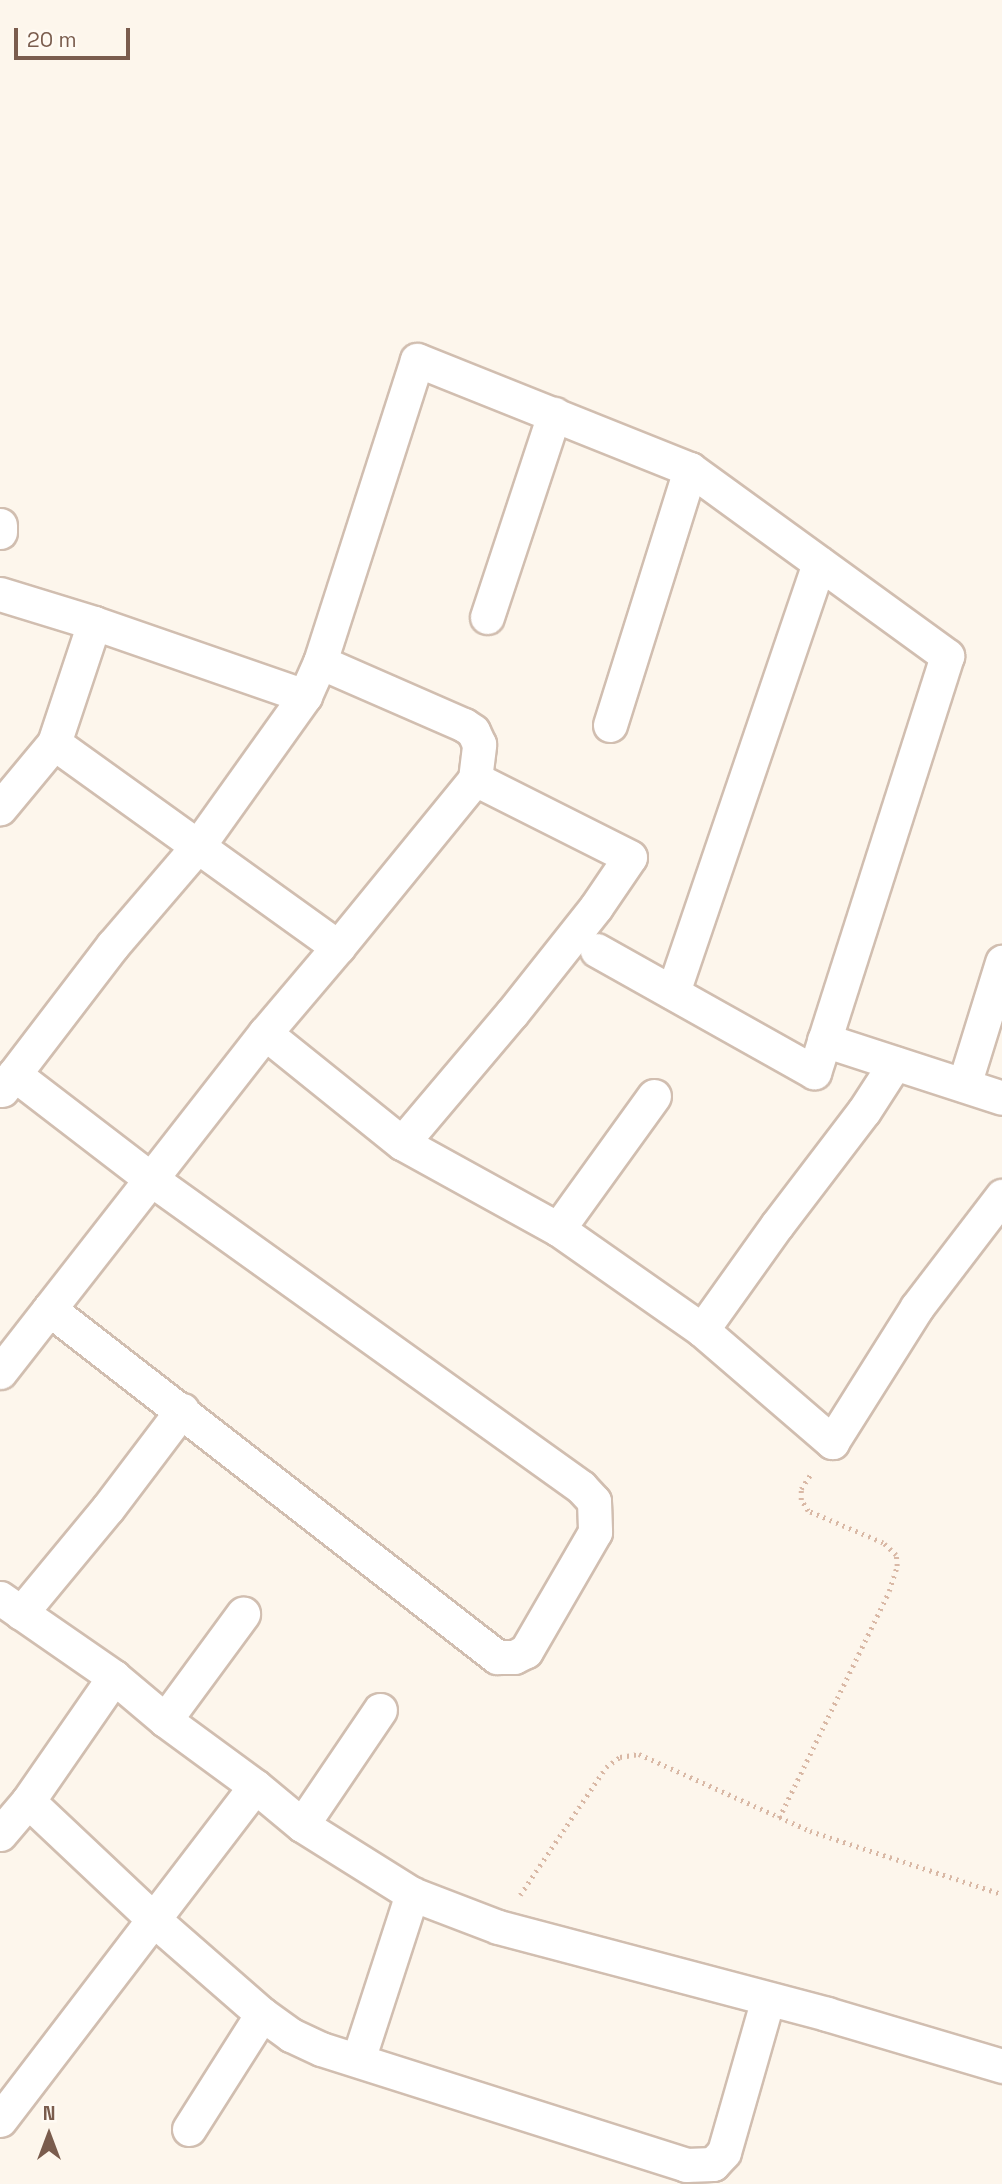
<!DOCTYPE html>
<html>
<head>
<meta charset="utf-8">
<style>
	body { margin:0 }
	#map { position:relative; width:1002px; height:2184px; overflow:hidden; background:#fdf6ec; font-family:"Space Grotesk",sans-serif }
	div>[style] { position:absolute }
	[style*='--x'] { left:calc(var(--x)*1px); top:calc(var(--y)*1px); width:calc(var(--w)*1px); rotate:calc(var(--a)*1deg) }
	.path>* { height:4.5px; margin-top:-2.25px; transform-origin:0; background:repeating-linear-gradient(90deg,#d9b8a5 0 2px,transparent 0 7px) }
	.roads { filter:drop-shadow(2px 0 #d1beb0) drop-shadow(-2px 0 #d1beb0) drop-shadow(0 2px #d1beb0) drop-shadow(0 -2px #d1beb0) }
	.minor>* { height:33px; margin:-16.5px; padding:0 16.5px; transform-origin:16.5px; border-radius:16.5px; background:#fff }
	span { translate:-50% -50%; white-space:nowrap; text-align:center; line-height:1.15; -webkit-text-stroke:5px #fffaf3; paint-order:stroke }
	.north { position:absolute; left:14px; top:2100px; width:70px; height:70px; -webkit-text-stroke:5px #fffaf3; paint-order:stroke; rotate:0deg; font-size:19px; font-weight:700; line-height:28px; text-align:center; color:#7a5c4d }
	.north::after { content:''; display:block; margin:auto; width:24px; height:32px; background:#7a5c4d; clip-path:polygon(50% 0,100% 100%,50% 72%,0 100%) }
	.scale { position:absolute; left:14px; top:28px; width:116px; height:32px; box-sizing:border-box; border:4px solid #7a5c4d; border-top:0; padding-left:9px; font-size:21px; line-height:24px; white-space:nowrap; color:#7a5c4d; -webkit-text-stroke:5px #fffaf3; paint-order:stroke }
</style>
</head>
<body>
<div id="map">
	<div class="path">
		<i style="--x:779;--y:1818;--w:252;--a:-64.1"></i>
		<i style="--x:889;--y:1591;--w:26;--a:-72"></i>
		<i style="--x:897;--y:1566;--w:11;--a:-95"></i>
		<i style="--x:896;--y:1555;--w:18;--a:-137"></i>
		<i style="--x:883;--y:1543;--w:82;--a:-156.9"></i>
		<i style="--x:808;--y:1511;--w:13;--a:-122"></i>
		<i style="--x:801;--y:1500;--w:11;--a:-90"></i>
		<i style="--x:801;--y:1489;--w:20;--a:-57"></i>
		<i style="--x:520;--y:1895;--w:154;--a:-56.1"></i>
		<i style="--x:606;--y:1767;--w:17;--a:-36"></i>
		<i style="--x:620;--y:1757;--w:19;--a:-9"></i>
		<i style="--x:639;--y:1754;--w:188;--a:24.2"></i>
		<i style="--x:810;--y:1831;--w:202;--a:18.2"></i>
	</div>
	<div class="roads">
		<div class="minor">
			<i style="--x:0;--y:525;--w:7;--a:90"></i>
			<i style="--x:0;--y:594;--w:98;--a:17.1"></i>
			<i style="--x:94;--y:623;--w:126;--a:108.4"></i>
			<i style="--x:54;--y:743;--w:85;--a:129.7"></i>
			<i style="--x:487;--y:617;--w:214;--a:-71.7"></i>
			<i style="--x:320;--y:662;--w:317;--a:-72.2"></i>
			<i style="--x:417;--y:360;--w:294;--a:21.8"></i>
			<i style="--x:690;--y:469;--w:318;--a:36"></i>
			<i style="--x:947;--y:656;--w:437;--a:107.7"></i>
			<i style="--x:814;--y:1072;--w:249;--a:-150.7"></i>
			<i style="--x:610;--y:725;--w:268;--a:-72.6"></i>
			<i style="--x:54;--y:743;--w:350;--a:35.7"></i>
			<i style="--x:338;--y:947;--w:217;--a:-50.8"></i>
			<i style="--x:673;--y:992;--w:453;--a:-71.2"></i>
			<i style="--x:265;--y:1033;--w:113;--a:-49.7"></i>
			<i style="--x:824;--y:1040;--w:187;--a:18"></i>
			<i style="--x:14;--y:1074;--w:173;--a:37.5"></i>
			<i style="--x:151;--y:1179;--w:529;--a:35.61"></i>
			<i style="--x:581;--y:1487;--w:19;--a:47"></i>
			<i style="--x:594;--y:1501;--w:31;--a:88"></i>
			<i style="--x:595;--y:1532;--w:138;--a:120.1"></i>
			<i style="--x:526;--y:1651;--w:13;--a:153"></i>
			<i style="--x:514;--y:1657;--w:17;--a:180"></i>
			<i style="--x:497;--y:1657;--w:567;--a:-142.16"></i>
			<i style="--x:964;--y:1085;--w:129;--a:-72.8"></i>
			<i style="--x:2;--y:1090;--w:183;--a:-52.6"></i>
			<i style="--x:113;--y:945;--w:130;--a:-49.4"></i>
			<i style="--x:198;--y:846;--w:184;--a:-54.5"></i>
			<i style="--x:402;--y:1143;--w:178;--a:28.9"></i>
			<i style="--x:558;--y:1229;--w:176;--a:35"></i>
			<i style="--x:702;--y:1330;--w:172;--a:40.7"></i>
			<i style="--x:832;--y:1442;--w:160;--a:-57.8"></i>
			<i style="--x:917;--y:1307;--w:140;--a:-52.6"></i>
			<i style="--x:558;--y:1229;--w:164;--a:-54.2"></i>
			<i style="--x:702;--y:1330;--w:129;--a:-54.5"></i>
			<i style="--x:777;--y:1225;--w:143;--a:-52.7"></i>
			<i style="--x:864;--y:1111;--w:57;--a:-57.1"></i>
			<i style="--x:0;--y:1372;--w:430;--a:-52"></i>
			<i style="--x:265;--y:1033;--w:176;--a:38.8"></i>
			<i style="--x:402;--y:1143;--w:170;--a:-49.8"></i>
			<i style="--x:512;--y:1013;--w:135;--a:-51.6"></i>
			<i style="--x:596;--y:907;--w:60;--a:-55.8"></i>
			<i style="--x:630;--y:857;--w:174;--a:-153.3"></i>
			<i style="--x:475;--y:779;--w:35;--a:-83"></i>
			<i style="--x:479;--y:744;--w:14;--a:-115"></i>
			<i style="--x:473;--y:731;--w:11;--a:-146"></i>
			<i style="--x:464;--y:725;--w:157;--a:-156.4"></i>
			<i style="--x:320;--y:662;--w:37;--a:114"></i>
			<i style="--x:305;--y:696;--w:223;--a:-160.9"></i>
			<i style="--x:0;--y:1598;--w:139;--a:34.7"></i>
			<i style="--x:114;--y:1677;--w:67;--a:40.1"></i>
			<i style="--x:165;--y:1720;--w:112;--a:36.3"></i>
			<i style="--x:255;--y:1786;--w:61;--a:39.7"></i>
			<i style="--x:302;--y:1825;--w:130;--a:32.1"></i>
			<i style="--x:412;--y:1894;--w:92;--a:21"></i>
			<i style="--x:498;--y:1927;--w:340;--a:14.8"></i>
			<i style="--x:827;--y:2014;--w:183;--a:16.5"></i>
			<i style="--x:21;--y:1613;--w:136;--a:-50.4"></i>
			<i style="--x:108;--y:1508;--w:123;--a:-52.9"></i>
			<i style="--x:165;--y:1720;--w:132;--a:-53.7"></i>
			<i style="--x:28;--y:1801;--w:172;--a:43.3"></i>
			<i style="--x:153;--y:1919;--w:145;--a:41.1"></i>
			<i style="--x:262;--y:2014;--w:36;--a:36"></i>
			<i style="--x:291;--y:2035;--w:33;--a:25"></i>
			<i style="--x:321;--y:2049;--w:383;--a:17.6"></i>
			<i style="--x:686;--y:2165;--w:27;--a:-2"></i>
			<i style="--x:713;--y:2164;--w:16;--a:-47"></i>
			<i style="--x:724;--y:2152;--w:159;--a:-74"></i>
			<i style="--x:302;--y:1825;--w:139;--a:-55.9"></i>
			<i style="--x:0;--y:1834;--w:43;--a:-49.7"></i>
			<i style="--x:28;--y:1801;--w:151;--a:-55.3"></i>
			<i style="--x:358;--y:2060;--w:175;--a:-72"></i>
			<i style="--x:0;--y:2120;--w:420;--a:-52.6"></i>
			<i style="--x:189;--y:2129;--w:136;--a:-57.6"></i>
		</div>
	</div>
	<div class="north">N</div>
	<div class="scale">20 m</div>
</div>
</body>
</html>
